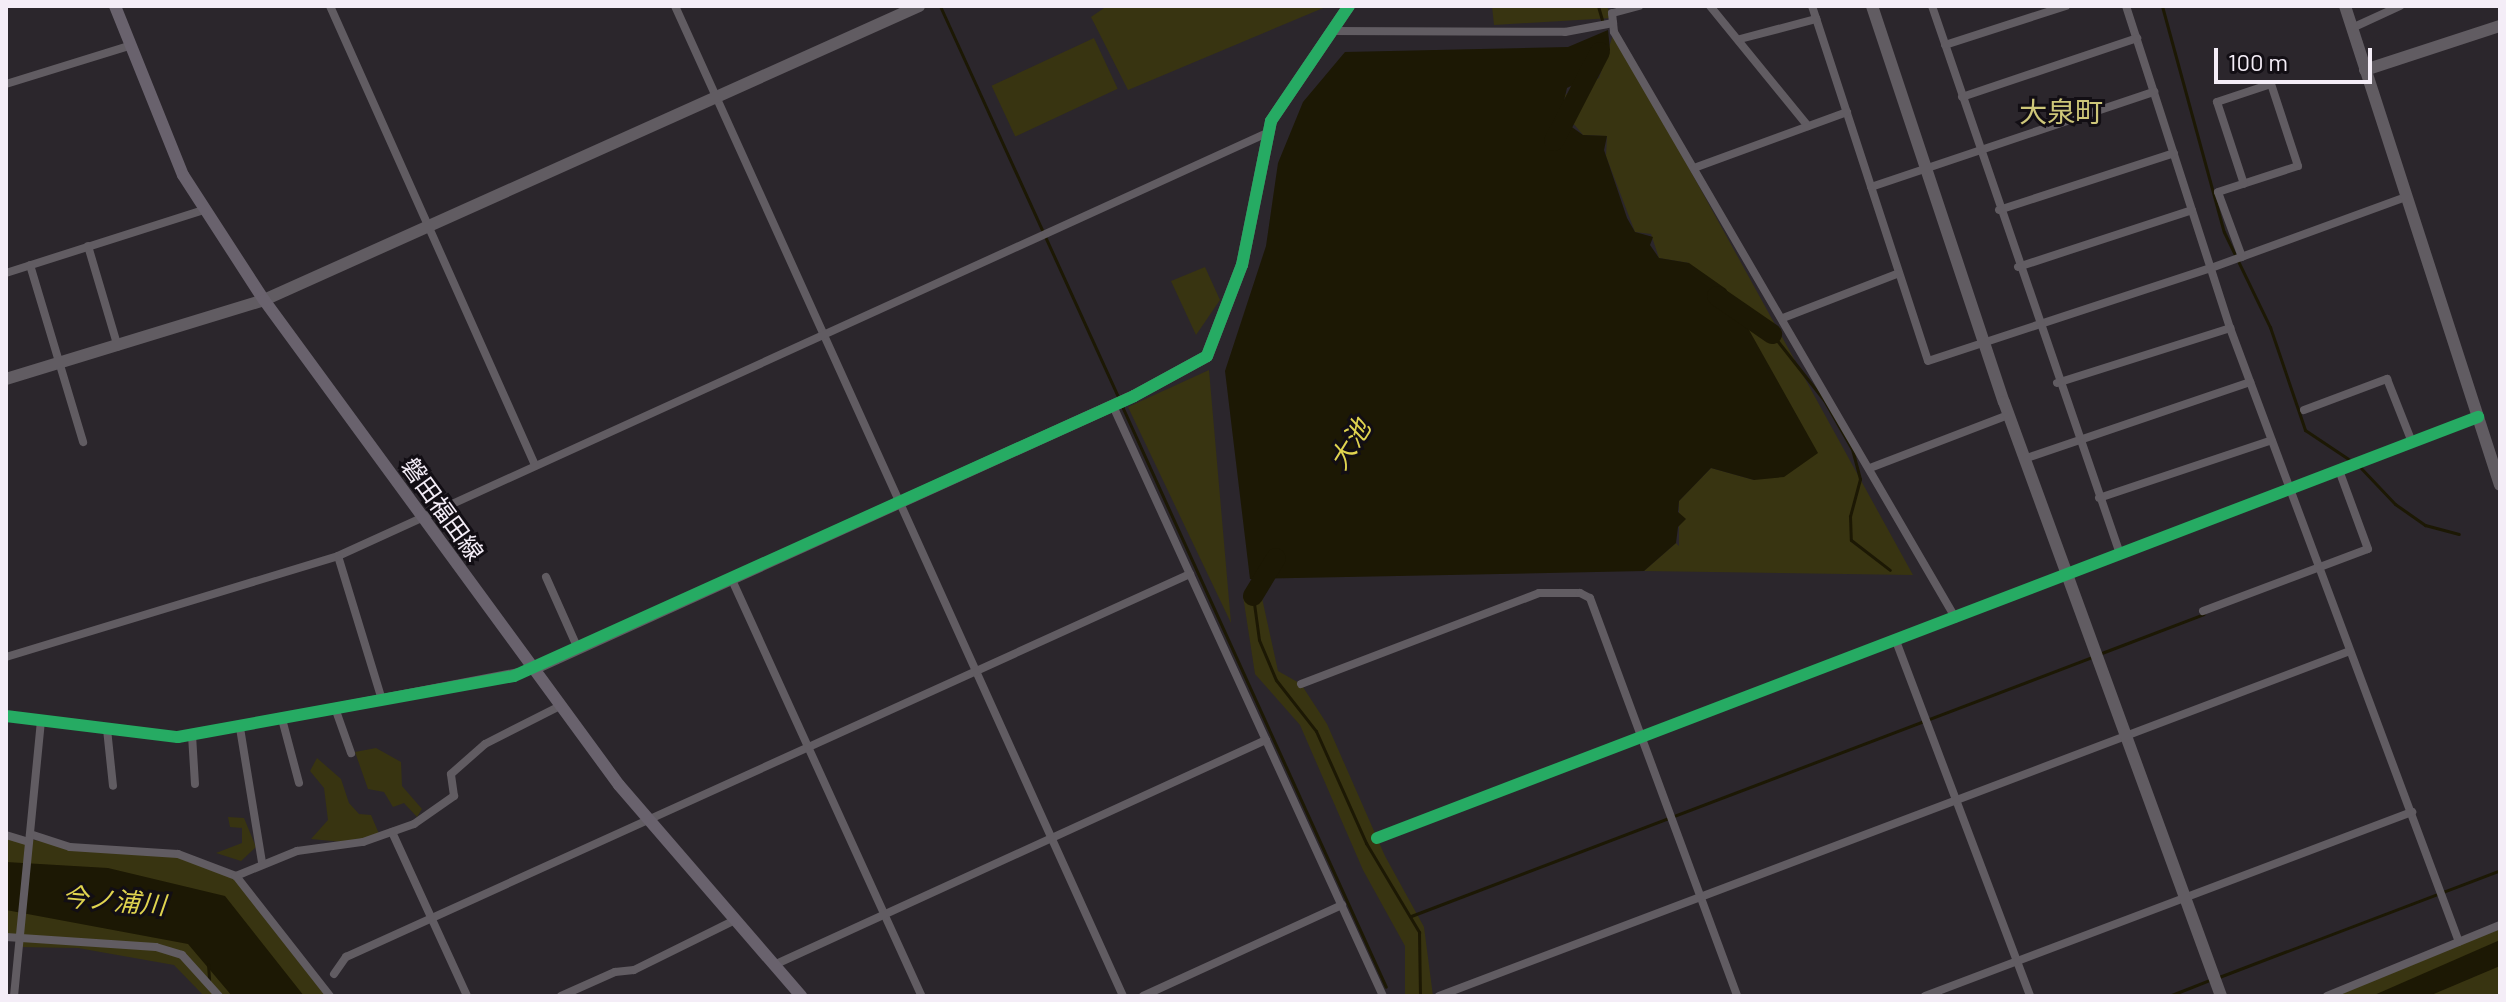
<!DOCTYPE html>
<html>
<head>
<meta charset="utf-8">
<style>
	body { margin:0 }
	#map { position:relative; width:2506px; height:1002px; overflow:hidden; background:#2b262c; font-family:Barlow,"Noto Sans JP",sans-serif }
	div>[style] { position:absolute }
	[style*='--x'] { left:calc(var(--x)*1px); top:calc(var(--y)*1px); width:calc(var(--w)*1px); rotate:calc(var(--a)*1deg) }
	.green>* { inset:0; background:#383411; transform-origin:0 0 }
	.water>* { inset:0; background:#1c1804 }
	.stream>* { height:3px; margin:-1.5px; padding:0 1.5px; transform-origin:1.5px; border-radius:1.5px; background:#1c1804 }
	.river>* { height:20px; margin:-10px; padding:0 10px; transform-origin:10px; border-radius:10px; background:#1c1804 }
	.street>* { height:8px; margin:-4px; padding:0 4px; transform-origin:4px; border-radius:4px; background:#615c62 }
	.secondary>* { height:12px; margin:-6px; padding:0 6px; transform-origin:6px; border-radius:6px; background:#615c62 }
	.primary>* { height:12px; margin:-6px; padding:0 6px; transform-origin:6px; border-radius:6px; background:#69626d }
	.cycleway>* { height:12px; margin:-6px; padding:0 6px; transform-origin:6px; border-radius:6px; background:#26ab63 }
	span { translate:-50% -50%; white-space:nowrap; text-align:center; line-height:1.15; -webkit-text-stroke:6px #120e14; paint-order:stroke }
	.street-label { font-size:24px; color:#f4edf7 }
	.water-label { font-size:26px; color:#e0d44f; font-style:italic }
	.quarter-label { font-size:28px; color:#cec779 }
	.frame { position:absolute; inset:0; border:8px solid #f4edf7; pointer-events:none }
	.scale { position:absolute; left:2214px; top:48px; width:158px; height:36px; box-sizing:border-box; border:4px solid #f4edf7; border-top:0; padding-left:10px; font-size:24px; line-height:28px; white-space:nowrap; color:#f4edf7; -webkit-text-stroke:6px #120e14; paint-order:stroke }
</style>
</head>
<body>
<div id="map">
	<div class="green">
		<i style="clip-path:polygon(1107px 6px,1328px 6px,1128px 90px,1091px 17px)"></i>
		<i style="clip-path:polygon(1492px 6px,1607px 6px,1612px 18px,1494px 25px)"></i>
		<i style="clip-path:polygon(1614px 32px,1913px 575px,1644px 571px,1676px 543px,1679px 546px,1679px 501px,1711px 468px,1754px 480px,1689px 263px,1659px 258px,1651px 234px,1635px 232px,1606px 156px,1607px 136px,1583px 135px,1567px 116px,1565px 95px,1599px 78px)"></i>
		<i style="left:1094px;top:38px;width:56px;height:113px;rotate:65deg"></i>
		<i style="clip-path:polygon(1205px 267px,1220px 300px,1196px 335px,1171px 281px)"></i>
		<i style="clip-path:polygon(1209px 370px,1231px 623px,1128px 407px)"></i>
		<i style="clip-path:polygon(1243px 596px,1262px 598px,1278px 671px,1301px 684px,1327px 724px,1385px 856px,1424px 927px,1433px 996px,1405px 996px,1405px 946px,1363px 870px,1300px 725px,1255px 674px)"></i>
		<i style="clip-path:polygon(376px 748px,401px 762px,402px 786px,422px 809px,417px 817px,404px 803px,393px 807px,384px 792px,368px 789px,355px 752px)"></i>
		<i style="clip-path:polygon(317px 758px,341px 779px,349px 803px,359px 814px,371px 815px,380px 836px,354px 843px,311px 839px,328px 820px,324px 788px,310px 771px)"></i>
		<i style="clip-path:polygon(228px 817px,244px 818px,256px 847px,241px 861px,216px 853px,242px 843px,242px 828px,230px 827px)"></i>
		<i style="clip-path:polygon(6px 835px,74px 847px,152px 849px,236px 876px,329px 996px,204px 996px,174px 965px,78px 948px,18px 947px,19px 941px,6px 937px)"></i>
		<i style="clip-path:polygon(2500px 925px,2500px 996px,2327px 996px)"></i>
	</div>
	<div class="water">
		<i style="clip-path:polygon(1608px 30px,1610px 50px,1601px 71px,1567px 88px,1563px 105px,1569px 125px,1583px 135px,1607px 136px,1604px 150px,1627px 218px,1635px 232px,1653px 237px,1650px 245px,1659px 258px,1689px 263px,1726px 289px,1818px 453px,1784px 477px,1754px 480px,1711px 468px,1679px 501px,1678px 512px,1686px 519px,1678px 527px,1676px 543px,1644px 571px,1250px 579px,1225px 371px,1266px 246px,1278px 163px,1303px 102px,1345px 52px,1568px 47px)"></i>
		<i style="clip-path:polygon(6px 862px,108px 868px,225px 896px,304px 996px,232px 996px,188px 944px,6px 910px)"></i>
		<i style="clip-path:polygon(2500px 940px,2500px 966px,2429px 996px,2372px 996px)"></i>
	</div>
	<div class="stream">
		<i style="--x:940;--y:6;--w:430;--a:65.5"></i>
		<i style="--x:1598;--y:6;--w:19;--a:74"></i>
		<i style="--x:2162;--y:6;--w:234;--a:74.7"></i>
		<i style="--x:2224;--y:232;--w:106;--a:64.2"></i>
		<i style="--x:2270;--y:327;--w:109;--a:71.2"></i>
		<i style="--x:2305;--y:430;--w:58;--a:33.7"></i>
		<i style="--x:1772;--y:334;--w:84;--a:51.8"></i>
		<i style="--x:1824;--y:400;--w:56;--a:60.3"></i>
		<i style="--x:1852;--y:449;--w:31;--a:75"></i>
		<i style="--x:1860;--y:479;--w:38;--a:105"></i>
		<i style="--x:1850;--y:516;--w:24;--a:88"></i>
		<i style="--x:1851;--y:540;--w:49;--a:37.6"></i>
		<i style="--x:1121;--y:404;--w:640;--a:65.56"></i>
		<i style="--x:2359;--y:466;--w:52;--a:46.5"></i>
		<i style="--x:2395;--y:504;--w:37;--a:35"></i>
		<i style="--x:2425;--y:525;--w:35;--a:15"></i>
		<i style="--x:1253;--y:596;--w:44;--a:82.2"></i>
		<i style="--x:1259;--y:640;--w:43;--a:67"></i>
		<i style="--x:1276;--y:680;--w:65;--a:51.9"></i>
		<i style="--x:1316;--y:731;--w:123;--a:65.9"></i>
		<i style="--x:1366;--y:843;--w:104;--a:59.2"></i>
		<i style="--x:1419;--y:932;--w:64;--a:89.1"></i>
		<i style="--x:2099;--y:654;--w:112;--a:-20.9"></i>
		<i style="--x:1411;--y:916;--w:729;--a:-20.82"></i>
		<i style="--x:208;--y:964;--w:16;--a:86"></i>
		<i style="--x:2219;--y:977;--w:301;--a:-20.8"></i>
		<i style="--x:2169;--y:996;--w:46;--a:-21.6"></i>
	</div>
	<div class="river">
		<i style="--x:1554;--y:141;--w:100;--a:-62.7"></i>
		<i style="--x:1717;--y:296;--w:67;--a:34.6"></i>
		<i style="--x:1253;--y:596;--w:44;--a:-58.8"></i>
	</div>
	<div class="street">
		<i style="--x:330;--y:6;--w:503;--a:65.93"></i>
		<i style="--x:675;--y:6;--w:1087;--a:65.65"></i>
		<i style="--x:1639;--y:6;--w:28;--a:165"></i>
		<i style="--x:1612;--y:13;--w:19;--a:84"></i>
		<i style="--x:1614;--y:32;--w:679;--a:59.77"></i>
		<i style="--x:1710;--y:6;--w:155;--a:50.8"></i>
		<i style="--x:1812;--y:6;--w:373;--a:71.9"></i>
		<i style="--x:1928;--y:361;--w:298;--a:-18.2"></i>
		<i style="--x:2211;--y:268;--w:208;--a:-20"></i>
		<i style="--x:1932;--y:6;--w:579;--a:71.06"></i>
		<i style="--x:2126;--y:6;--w:338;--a:72.1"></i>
		<i style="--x:2230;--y:328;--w:655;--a:69.55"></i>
		<i style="--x:2352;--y:28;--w:53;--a:-24.6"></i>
		<i style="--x:1332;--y:31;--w:233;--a:0.2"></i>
		<i style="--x:1565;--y:32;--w:49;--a:-10.6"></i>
		<i style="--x:1740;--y:39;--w:79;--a:-14.7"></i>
		<i style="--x:1945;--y:45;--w:127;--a:-17.9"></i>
		<i style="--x:6;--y:84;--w:129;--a:-17.2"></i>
		<i style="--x:1962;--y:97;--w:185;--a:-18.6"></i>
		<i style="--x:1694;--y:168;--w:163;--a:-20.1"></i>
		<i style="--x:1871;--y:187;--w:299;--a:-18.6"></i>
		<i style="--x:1999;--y:210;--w:184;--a:-18"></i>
		<i style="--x:88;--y:246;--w:105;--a:73.5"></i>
		<i style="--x:2242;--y:257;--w:69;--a:-110.3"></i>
		<i style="--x:2218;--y:192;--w:84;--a:-18"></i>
		<i style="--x:2298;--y:166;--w:86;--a:-108.2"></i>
		<i style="--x:2271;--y:84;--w:57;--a:161.6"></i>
		<i style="--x:2217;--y:102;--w:86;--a:71.8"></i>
		<i style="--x:30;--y:265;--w:185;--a:73.3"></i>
		<i style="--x:2018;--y:267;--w:183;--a:-18.1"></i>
		<i style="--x:6;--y:273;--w:207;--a:-17.7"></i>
		<i style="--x:1783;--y:318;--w:124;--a:-21.2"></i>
		<i style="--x:2057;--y:383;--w:182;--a:-17.6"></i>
		<i style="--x:1113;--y:406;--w:649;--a:65.41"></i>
		<i style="--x:2304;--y:410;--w:89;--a:-20.5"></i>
		<i style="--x:2387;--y:379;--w:68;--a:68.4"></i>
		<i style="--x:2024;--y:459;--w:239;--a:-18.8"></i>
		<i style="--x:1870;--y:468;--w:148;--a:-21"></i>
		<i style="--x:2099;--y:498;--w:182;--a:-18.5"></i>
		<i style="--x:338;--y:556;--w:151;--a:73"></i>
		<i style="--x:546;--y:577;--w:79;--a:66"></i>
		<i style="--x:732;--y:580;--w:457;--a:65.5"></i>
		<i style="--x:2203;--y:611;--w:176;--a:-20.6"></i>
		<i style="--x:2368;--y:549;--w:84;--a:-110.2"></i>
		<i style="--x:1896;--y:641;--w:379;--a:69.3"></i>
		<i style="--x:6;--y:657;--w:347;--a:-16.9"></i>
		<i style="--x:338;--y:556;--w:1021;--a:-24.48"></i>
		<i style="--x:1301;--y:684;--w:255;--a:-20.9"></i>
		<i style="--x:1539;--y:593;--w:41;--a:0"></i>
		<i style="--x:1580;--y:593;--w:11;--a:27"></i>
		<i style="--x:1590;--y:598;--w:424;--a:69.7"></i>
		<i style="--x:335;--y:708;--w:48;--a:70.4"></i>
		<i style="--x:6;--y:716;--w:173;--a:7"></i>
		<i style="--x:178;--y:737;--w:361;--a:-10.8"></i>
		<i style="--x:282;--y:719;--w:66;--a:75.1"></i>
		<i style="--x:240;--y:728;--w:137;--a:80.7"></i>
		<i style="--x:107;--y:729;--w:57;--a:84"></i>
		<i style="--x:192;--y:735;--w:49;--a:86.5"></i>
		<i style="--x:392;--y:832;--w:180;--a:65.4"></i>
		<i style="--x:30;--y:834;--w:42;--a:18"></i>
		<i style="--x:70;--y:847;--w:108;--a:3.7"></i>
		<i style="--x:178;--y:854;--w:62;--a:20.8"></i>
		<i style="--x:236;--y:876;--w:152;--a:51.9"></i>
		<i style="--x:6;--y:835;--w:24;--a:17"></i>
		<i style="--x:1377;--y:838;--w:1179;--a:-20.93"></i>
		<i style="--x:236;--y:876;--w:66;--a:-22.3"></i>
		<i style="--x:297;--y:851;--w:67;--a:-7.8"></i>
		<i style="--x:363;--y:842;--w:54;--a:-19.4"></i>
		<i style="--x:414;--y:824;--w:49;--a:-35"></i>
		<i style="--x:454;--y:796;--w:22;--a:-98"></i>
		<i style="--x:451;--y:774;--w:45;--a:-41.4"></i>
		<i style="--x:485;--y:744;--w:84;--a:-26.9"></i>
		<i style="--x:6;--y:937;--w:150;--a:3.8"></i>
		<i style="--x:156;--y:947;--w:27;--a:17"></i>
		<i style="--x:182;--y:955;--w:55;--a:47.9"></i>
		<i style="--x:774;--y:965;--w:541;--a:-24.58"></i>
		<i style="--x:334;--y:974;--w:21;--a:-55"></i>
		<i style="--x:346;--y:957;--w:927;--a:-24.41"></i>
		<i style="--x:14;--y:996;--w:275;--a:-84.4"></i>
		<i style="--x:561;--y:996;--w:59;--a:-24"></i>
		<i style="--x:615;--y:972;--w:19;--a:-6"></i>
		<i style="--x:634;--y:970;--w:113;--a:-26.3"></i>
		<i style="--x:1143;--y:996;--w:219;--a:-24.6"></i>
		<i style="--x:1439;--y:996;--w:974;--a:-20.74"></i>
		<i style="--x:1925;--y:996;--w:521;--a:-20.7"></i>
		<i style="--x:2327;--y:996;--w:187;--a:-22.3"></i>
	</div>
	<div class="secondary">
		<i style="--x:1872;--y:6;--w:417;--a:71.6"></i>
		<i style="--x:2004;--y:402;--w:632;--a:69.93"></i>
		<i style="--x:2345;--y:6;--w:503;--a:72.07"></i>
		<i style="--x:2365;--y:70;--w:142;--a:-18.1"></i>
		<i style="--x:6;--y:379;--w:270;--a:-17"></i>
		<i style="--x:264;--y:300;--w:718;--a:-24.17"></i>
		<i style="--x:533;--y:669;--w:660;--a:-24.43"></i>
		<i style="--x:1134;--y:396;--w:83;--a:-28.7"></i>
		<i style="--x:1207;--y:356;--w:97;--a:-69"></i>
		<i style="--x:1242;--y:265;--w:147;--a:-78.6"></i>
		<i style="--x:1271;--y:121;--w:139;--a:-55.9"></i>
	</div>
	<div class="primary">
		<i style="--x:115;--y:6;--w:182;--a:68.1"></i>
		<i style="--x:183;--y:175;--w:149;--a:57.1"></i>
		<i style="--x:264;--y:300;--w:601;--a:53.8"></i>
		<i style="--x:619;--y:785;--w:279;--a:49.2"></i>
	</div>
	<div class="cycleway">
		<i style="--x:6;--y:716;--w:173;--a:7"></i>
		<i style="--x:178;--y:737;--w:341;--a:-10.3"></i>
		<i style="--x:514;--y:676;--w:680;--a:-24.3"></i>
		<i style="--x:1134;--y:396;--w:83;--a:-28.7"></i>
		<i style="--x:1207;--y:356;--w:97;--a:-69"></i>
		<i style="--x:1242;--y:265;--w:147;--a:-78.6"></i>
		<i style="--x:1271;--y:121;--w:139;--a:-55.9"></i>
		<i style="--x:1377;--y:838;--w:1179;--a:-20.93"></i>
	</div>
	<div class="street-label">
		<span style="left:443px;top:509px;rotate:54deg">磐田福田線</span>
	</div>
	<div class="water-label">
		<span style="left:1349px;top:444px;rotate:-58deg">大池</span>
		<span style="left:114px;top:900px;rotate:5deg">今ノ浦川</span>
	</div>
	<div class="quarter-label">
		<span style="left:2061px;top:111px">大泉町</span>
	</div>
	<div class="frame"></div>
	<div class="scale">100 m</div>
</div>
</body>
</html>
